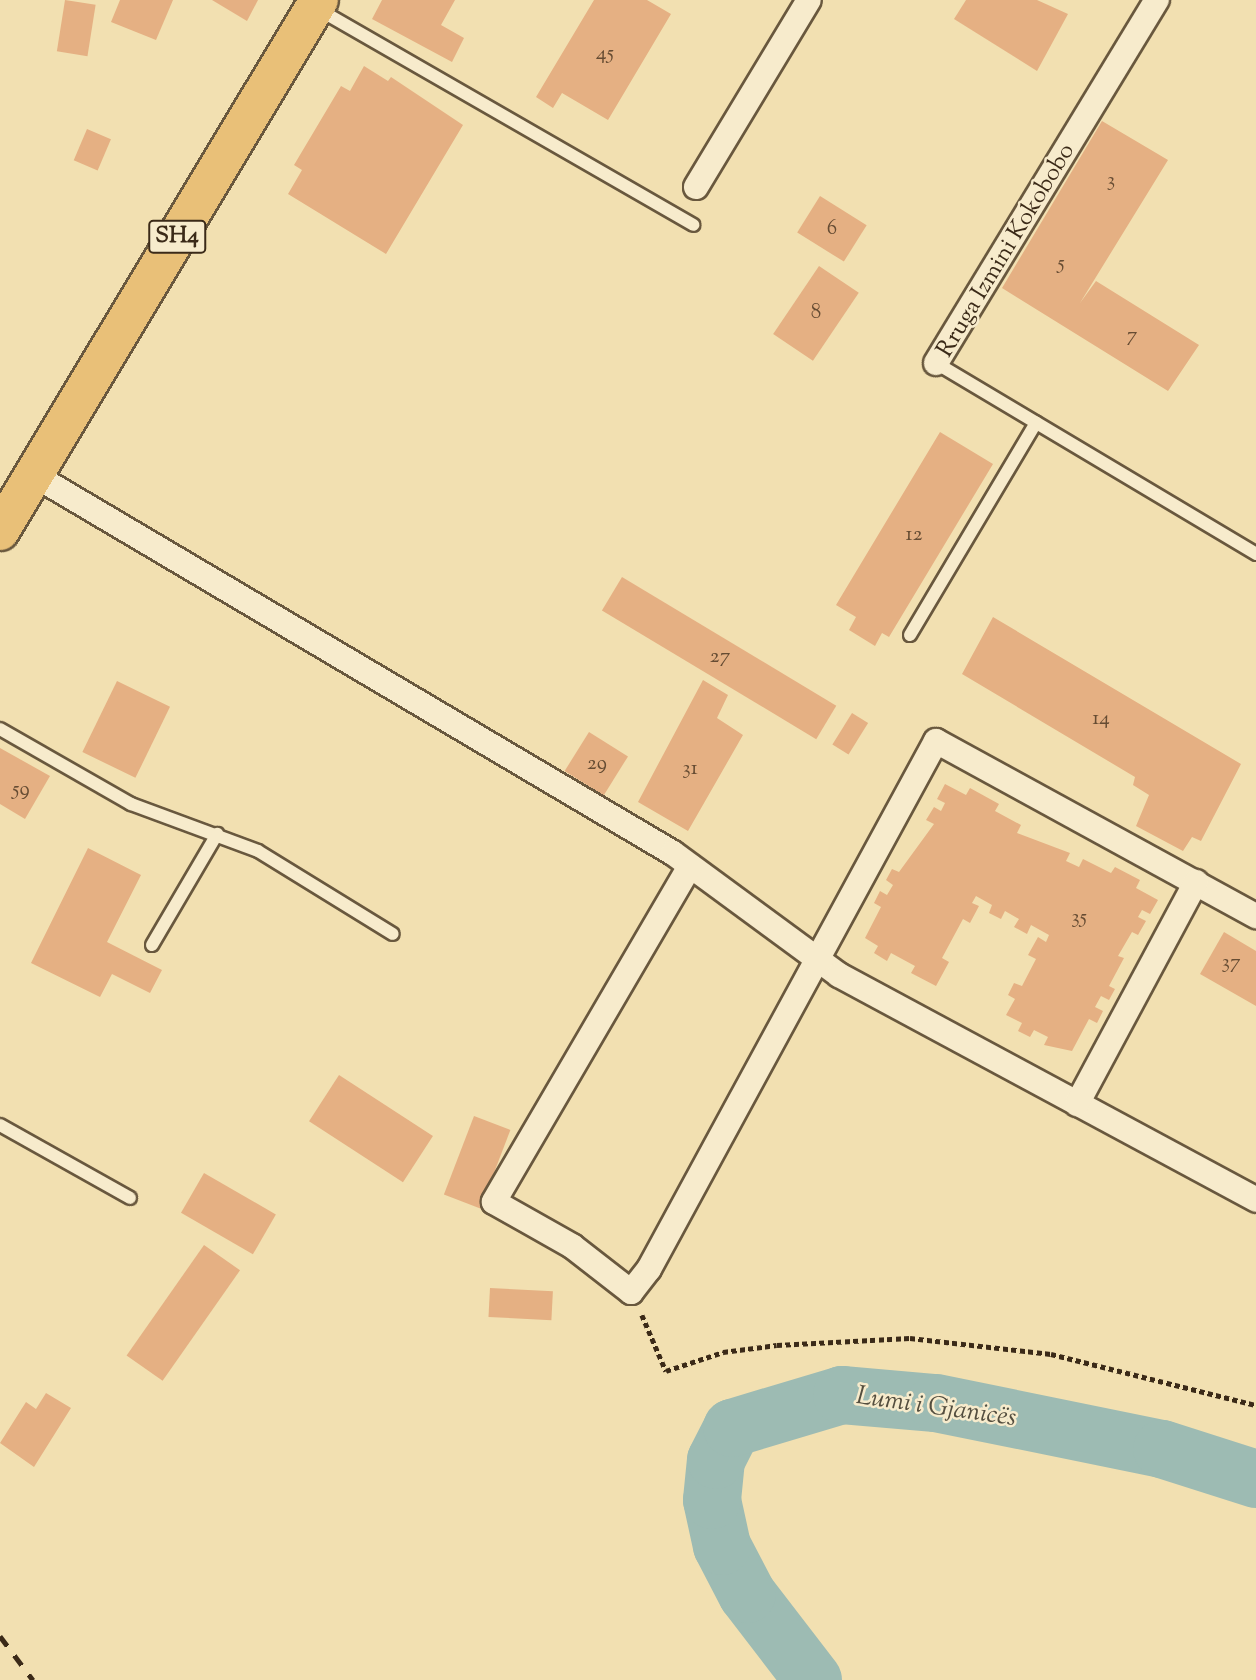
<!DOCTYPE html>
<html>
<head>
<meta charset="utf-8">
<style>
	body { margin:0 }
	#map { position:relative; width:1256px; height:1680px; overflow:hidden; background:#f2e0b1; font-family:"Sorts Mill Goudy",serif }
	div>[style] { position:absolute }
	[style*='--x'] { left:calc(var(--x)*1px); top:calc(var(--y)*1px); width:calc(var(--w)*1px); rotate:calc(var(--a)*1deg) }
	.river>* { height:58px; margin:-29px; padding:0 29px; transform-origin:29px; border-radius:29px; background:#9dbbb3 }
	.building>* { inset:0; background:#e5b083; transform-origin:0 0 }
	.path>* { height:4.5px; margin-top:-2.25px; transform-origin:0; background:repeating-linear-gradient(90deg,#3b2a18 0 5px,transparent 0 8.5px) }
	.roads { filter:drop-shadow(2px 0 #69583e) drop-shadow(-2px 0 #69583e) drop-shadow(0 2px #69583e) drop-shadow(0 -2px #69583e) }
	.lane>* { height:12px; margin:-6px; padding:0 6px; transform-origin:6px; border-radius:6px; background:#f7ebcc }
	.street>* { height:24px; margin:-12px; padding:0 12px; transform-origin:12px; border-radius:12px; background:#f7ebcc }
	.primary>* { height:38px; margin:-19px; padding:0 19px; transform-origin:19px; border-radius:19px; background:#e9c078 }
	.rail>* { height:5px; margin-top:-2.5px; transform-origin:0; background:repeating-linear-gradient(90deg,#3b2a18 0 12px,transparent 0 24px) }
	span { translate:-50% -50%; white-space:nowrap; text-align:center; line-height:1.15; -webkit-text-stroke:5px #f7ebcc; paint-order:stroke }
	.number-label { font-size:21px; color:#664c33 }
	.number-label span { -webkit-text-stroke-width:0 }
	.shield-label span { padding:2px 5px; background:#f7ebcc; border:2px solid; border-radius:5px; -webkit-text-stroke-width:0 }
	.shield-label { font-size:23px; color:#3b2a18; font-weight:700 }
	.street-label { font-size:24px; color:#3b2a18 }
	.water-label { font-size:26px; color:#544e3f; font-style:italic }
</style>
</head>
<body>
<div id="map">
	<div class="river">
		<i style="--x:813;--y:1680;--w:108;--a:-127.5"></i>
		<i style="--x:747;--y:1594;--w:54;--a:-117.5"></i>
		<i style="--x:722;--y:1546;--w:47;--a:-102.3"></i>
		<i style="--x:712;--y:1500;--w:40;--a:-84.3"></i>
		<i style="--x:716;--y:1460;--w:36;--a:-63"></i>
		<i style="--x:732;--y:1428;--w:115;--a:-16.7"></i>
		<i style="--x:842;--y:1395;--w:94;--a:4.9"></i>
		<i style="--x:936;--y:1403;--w:231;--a:11.5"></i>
		<i style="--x:1162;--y:1449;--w:99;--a:17.7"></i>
	</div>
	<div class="building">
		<i style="left:65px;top:0;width:31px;height:52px;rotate:9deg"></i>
		<i style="clip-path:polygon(120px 0,173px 0,156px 40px,111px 22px)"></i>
		<i style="clip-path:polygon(212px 0,258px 0,247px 21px)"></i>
		<i style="clip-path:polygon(382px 0,455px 0,441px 25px,464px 38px,452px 62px,372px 19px)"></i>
		<i style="clip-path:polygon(594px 0,647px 0,671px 14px,608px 120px,562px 93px,553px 108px,536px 97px)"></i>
		<i style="clip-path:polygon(966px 0,1037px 0,1068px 14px,1037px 71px,954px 19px)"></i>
		<i style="clip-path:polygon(364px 66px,388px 81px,391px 77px,463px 125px,386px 254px,288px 194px,302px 170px,294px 165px,341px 86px,350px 91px)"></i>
		<i style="clip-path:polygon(1102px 121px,1168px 160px,1080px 303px,1096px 281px,1199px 345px,1168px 391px,1002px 288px)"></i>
		<i style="left:87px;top:129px;width:26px;height:34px;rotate:23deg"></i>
		<i style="left:820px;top:196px;width:55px;height:43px;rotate:32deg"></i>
		<i style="left:819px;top:266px;width:48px;height:82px;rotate:34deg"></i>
		<i style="clip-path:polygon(940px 432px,993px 464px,889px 637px,882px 633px,875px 646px,849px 630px,856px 617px,836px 605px)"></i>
		<i style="left:622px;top:577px;width:250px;height:39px;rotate:31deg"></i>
		<i style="clip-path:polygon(993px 617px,1241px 764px,1201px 841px,1192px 837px,1183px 851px,1136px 826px,1149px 795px,1133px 785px,1135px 777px,962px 674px)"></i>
		<i style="clip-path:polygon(703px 680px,728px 695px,717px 718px,743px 735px,688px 831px,638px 802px)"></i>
		<i style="left:117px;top:681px;width:59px;height:79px;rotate:26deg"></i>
		<i style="left:852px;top:713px;width:19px;height:37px;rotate:32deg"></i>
		<i style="left:589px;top:732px;width:46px;height:46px;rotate:32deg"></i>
		<i style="clip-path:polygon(0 748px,50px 776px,25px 819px,0 804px)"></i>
		<i style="clip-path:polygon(945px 784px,966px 795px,970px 788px,999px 804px,995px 811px,1021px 825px,1017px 833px,1070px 853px,1066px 861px,1079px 867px,1083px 859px,1111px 873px,1115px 867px,1140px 880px,1136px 888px,1158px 900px,1150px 914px,1142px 910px,1138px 917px,1146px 921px,1138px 935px,1132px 932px,1118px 956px,1124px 958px,1109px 986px,1115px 989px,1109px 1000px,1101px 996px,1095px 1007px,1103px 1011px,1097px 1023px,1089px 1019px,1072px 1051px,1044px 1045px,1048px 1037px,1034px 1030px,1030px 1037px,1018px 1031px,1022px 1023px,1006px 1015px,1015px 999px,1008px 995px,1014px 983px,1022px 986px,1036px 959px,1028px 955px,1038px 937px,1046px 942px,1049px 935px,1031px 925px,1027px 934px,1014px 927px,1019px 919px,1005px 911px,1001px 919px,989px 913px,992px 905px,976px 896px,972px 903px,979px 906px,970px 923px,963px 919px,942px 958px,949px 962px,936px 986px,911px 973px,915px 966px,891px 953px,887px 961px,874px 953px,878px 946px,865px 938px,881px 907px,874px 903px,880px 891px,887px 895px,893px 885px,886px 880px,892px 869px,899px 872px,934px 824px,926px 820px,934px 807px,941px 811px,945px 803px,937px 799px)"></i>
		<i style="clip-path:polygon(88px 848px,141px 875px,107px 942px,162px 970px,150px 993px,112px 974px,100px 997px,31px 963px)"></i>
		<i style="clip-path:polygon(1224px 932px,1256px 951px,1256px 1006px,1200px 974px)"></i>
		<i style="left:339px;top:1075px;width:112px;height:55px;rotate:33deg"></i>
		<i style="left:474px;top:1116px;width:39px;height:84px;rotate:21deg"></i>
		<i style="left:204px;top:1173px;width:83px;height:46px;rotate:30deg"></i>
		<i style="left:204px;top:1245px;width:44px;height:135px;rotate:35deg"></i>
		<i style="left:490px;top:1288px;width:63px;height:29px;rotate:3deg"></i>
		<i style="clip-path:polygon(46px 1393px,71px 1408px,34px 1467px,0 1443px,26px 1402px,36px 1409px)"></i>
	</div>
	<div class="path">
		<i style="--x:642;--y:1315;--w:61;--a:66.8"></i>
		<i style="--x:666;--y:1371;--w:60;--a:-18.4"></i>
		<i style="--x:723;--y:1352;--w:54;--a:-7.4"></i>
		<i style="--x:777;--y:1345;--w:133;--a:-3"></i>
		<i style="--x:910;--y:1338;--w:142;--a:6.5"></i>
		<i style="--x:1051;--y:1354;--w:211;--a:14"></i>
	</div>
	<div class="roads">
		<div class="lane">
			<i style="--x:318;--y:9;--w:433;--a:29.9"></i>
			<i style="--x:936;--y:363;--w:373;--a:30.8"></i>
			<i style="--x:910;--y:635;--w:247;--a:-59.3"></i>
			<i style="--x:0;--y:729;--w:151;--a:29.8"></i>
			<i style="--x:131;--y:804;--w:135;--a:20.3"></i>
			<i style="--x:258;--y:851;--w:158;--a:31.6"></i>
			<i style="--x:152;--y:945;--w:129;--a:-59.6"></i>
			<i style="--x:0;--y:1125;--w:149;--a:29.3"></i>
		</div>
		<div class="street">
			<i style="--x:696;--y:187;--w:218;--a:-58.9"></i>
			<i style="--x:936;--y:363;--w:425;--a:-58.7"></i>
			<i style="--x:34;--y:475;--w:742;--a:30.61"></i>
			<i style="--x:673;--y:853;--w:206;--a:36.3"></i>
			<i style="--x:839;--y:975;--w:474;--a:28.3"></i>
			<i style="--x:690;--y:866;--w:389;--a:120.3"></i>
			<i style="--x:494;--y:1202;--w:90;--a:29.4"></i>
			<i style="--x:572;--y:1246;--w:75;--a:37.9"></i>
			<i style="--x:631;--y:1292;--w:29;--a:-52"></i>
			<i style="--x:649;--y:1269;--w:601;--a:-61.47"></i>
			<i style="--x:936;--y:741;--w:365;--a:28.7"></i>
			<i style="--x:1077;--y:1104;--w:252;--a:-61.8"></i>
		</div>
		<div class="primary">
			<i style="--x:0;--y:531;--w:619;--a:-59"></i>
		</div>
	</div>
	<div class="rail">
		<i style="--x:0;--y:1636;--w:55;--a:53.1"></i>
	</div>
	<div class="number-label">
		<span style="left:605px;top:54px">45</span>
		<span style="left:1111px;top:181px">3</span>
		<span style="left:832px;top:229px">6</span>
		<span style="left:1061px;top:264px">5</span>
		<span style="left:816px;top:313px">8</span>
		<span style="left:1132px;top:336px">7</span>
		<span style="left:914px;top:535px">12</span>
		<span style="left:720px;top:657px">27</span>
		<span style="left:1101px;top:719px">14</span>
		<span style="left:597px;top:764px">29</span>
		<span style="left:690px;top:769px">31</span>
		<span style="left:21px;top:790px">59</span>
		<span style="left:1079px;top:918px">35</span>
		<span style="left:1231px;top:963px">37</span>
	</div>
	<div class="shield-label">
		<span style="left:177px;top:237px">SH4</span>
	</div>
	<div class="street-label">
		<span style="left:1007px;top:251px;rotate:-59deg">Rruga Izmini Kokobobo</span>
	</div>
	<div class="water-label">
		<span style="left:936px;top:1408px;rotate:8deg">Lumi i Gjanicës</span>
	</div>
</div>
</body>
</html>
